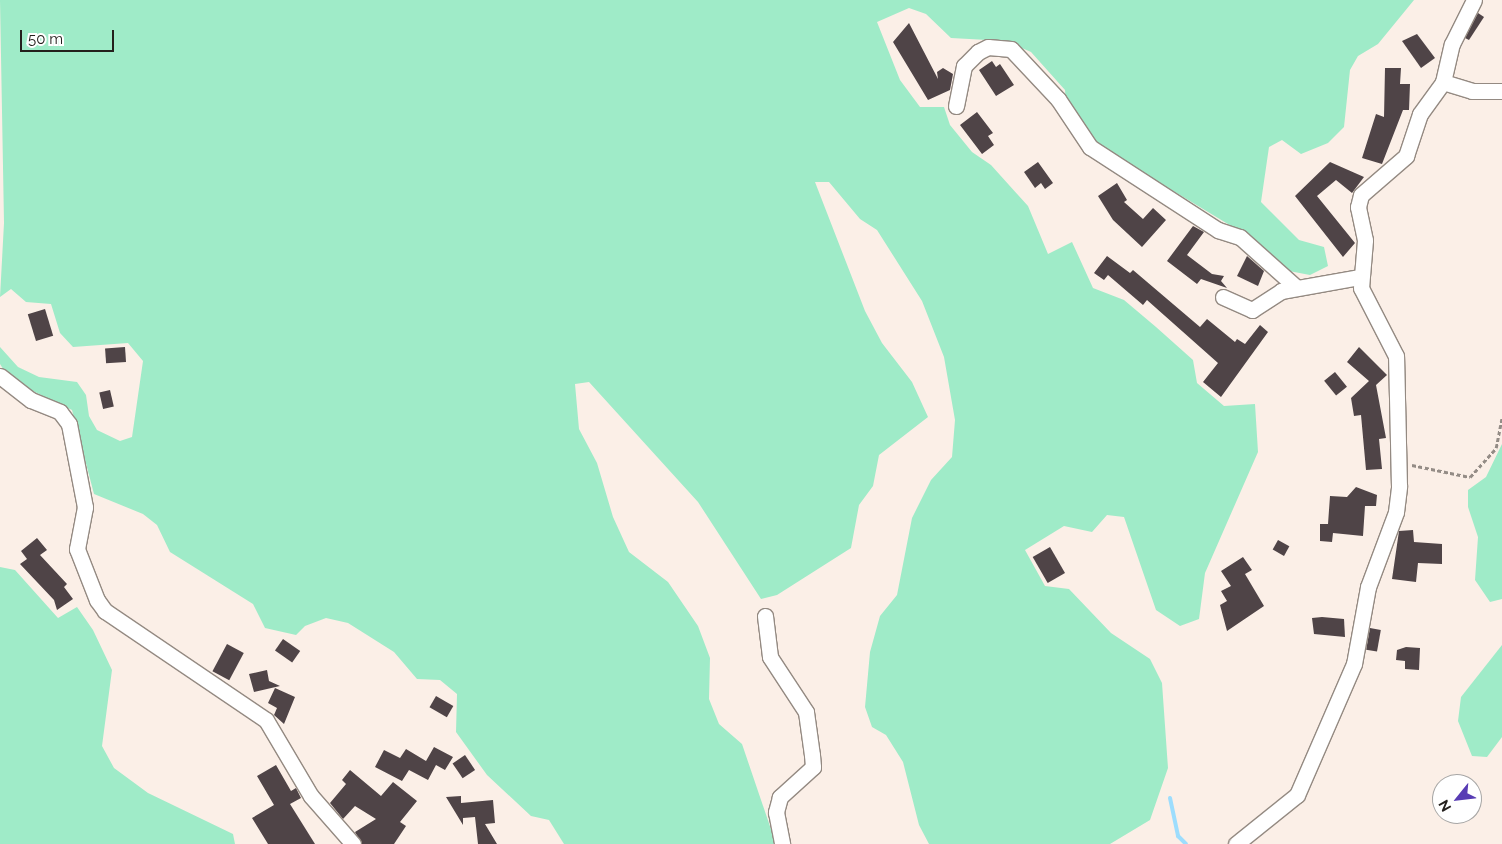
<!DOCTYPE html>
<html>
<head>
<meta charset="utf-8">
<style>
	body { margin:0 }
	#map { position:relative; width:1502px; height:844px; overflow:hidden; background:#fbefe7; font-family:Raleway,sans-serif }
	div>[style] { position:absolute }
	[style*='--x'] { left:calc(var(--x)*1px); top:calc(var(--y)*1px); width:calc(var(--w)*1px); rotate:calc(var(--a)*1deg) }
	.green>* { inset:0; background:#9febc8 }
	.stream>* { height:4px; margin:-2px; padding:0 2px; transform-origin:2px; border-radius:2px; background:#9dddfd }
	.building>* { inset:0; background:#4f4447; transform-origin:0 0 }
	.path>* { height:2.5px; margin-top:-1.25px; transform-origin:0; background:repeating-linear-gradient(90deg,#948c86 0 4px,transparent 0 6.5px) }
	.roads { filter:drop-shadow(1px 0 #948a82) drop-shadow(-1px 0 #948a82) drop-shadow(0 1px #948a82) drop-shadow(0 -1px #948a82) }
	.minor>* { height:15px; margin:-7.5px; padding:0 7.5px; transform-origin:7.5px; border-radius:7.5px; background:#fff }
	span { translate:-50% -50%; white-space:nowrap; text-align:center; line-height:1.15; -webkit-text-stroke:5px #fff; paint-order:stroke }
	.north { position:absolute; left:1432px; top:774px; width:50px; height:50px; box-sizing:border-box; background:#fff; border:1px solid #a7a6a5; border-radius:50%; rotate:241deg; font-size:14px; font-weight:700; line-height:20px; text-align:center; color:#24201d }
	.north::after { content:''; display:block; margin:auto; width:18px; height:22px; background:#583cb4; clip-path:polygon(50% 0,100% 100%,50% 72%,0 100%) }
	.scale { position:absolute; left:20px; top:30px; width:94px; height:22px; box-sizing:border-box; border:2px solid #24201d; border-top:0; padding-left:6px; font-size:15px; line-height:18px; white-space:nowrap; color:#24201d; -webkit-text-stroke:4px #fff; paint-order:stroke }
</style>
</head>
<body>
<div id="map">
	<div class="green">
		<i style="clip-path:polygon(0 0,1414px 0,1378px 44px,1358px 56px,1350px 70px,1344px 127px,1328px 143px,1301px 154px,1282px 140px,1269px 147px,1261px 202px,1299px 240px,1324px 247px,1328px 266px,1310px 275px,1289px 271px,1256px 241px,1084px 137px,1067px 118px,1065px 90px,1031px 52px,1006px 41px,951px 38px,926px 14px,909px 8px,877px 22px,900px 80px,920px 107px,944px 107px,950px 125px,972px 152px,991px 165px,1028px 206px,1048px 254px,1072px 242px,1093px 288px,1124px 300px,1156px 327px,1193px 360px,1197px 383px,1224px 406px,1255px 404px,1258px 452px,1205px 573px,1199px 619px,1180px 626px,1156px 610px,1124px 517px,1107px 515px,1092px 532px,1064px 526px,1025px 550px,1045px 586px,1069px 589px,1111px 633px,1150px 659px,1162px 683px,1168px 768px,1150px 820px,1110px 844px,929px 844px,919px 825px,903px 762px,886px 735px,872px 727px,865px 707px,870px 652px,880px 616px,897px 595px,912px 518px,931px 480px,952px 457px,955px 420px,944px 357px,922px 301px,877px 230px,860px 219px,829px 182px,815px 182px,865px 311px,882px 343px,912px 382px,928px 417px,879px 455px,873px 486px,859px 505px,851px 548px,777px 595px,761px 599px,698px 502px,589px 382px,575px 384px,579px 429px,597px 463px,613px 517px,629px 552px,668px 582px,698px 626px,710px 658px,709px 699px,719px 724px,742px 744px,776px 844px,564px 844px,549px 820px,531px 816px,487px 775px,456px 732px,457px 694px,440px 680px,417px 679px,394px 652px,348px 623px,326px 618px,305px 626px,296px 635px,265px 628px,253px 604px,170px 552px,157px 525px,143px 514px,94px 494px,72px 410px,10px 380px,0 364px,0 347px,18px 367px,39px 377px,77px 382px,86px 395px,89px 416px,97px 430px,120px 441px,132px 437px,143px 361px,128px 343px,73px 347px,60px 333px,51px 304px,26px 302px,11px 289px,0 297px,4px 223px)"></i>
		<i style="clip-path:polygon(1502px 444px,1502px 599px,1490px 602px,1475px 580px,1478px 537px,1468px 507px,1468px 490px,1486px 477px)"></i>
		<i style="clip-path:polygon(0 567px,15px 570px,58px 618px,77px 607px,93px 630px,112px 670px,102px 746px,114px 768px,148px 793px,233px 834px,235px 844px,0 844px)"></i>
		<i style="clip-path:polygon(1502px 645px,1502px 737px,1487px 757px,1472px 756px,1458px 721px,1461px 697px)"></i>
	</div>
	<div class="stream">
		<i style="--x:1170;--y:798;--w:39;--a:78"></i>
		<i style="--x:1178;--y:836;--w:11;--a:45"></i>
	</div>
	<div class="building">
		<i style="clip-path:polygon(1478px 13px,1484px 17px,1469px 40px,1465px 38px)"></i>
		<i style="clip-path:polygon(909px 23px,938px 79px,937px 72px,943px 68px,953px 74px,950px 90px,928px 100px,893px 42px)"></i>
		<i style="clip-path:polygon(1417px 34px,1435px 58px,1421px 68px,1402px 41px)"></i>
		<i style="clip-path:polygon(992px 61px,996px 67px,1000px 64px,1014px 85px,996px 96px,979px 70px)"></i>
		<i style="clip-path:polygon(1385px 68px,1401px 68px,1400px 84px,1410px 84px,1409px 110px,1403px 110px,1382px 164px,1362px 158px,1376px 114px,1384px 117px)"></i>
		<i style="clip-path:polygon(977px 112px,993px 133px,988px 136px,994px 145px,982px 154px,960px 125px)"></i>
		<i style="clip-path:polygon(1038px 162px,1053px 183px,1045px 189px,1041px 183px,1035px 188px,1024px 172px)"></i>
		<i style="clip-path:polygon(1330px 162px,1364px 177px,1352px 193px,1336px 180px,1317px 196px,1355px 243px,1343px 257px,1295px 196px)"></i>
		<i style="clip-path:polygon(1117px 183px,1127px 200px,1124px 202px,1143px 219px,1153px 208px,1166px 220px,1142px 247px,1113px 220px,1098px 196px)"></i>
		<i style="clip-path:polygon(1193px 226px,1204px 232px,1187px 255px,1212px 274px,1224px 276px,1221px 281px,1227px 288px,1201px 279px,1197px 284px,1167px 261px)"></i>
		<i style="clip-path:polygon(1107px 256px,1130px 273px,1133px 270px,1200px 327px,1207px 319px,1235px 342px,1237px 339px,1245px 344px,1260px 325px,1268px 332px,1221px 397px,1203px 382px,1218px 363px,1147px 300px,1143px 305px,1108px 275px,1104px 280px,1094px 273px)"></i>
		<i style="clip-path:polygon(1247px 256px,1264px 271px,1258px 286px,1237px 276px)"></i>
		<i style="left:45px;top:309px;width:28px;height:18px;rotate:73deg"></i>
		<i style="left:125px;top:347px;width:15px;height:20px;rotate:86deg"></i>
		<i style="clip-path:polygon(1359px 347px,1387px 375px,1376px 385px,1386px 438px,1379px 439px,1382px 469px,1366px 470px,1361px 415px,1354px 416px,1351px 398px,1369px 381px,1347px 362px)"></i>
		<i style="left:1335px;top:372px;width:19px;height:14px;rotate:51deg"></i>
		<i style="left:110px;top:390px;width:17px;height:11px;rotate:77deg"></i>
		<i style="clip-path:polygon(1356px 487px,1377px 495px,1376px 506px,1365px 506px,1363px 536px,1333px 533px,1332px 542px,1320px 541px,1320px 524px,1328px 524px,1330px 496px,1347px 497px)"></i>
		<i style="clip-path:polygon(1413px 530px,1414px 542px,1442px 544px,1442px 564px,1418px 563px,1416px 582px,1392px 579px,1399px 531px)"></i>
		<i style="clip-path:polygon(37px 538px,47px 550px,40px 555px,67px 584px,64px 587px,73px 599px,57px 610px,54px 600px,20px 564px,27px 559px,21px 551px)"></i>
		<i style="left:1278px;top:540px;width:13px;height:11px;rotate:29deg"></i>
		<i style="left:1050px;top:547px;width:30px;height:20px;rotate:60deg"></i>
		<i style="clip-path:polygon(1243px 557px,1252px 570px,1245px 574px,1264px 606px,1227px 631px,1220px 605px,1227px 601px,1221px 591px,1231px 586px,1221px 571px)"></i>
		<i style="clip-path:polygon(1322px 617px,1344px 619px,1345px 637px,1314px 634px,1312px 618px)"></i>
		<i style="left:1370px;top:628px;width:11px;height:22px;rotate:10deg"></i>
		<i style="left:283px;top:639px;width:21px;height:14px;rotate:35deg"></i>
		<i style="left:227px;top:644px;width:19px;height:31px;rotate:28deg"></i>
		<i style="clip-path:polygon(1406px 647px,1420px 648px,1419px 670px,1405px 669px,1405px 661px,1396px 660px,1397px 650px)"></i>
		<i style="clip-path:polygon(267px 670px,269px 681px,280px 686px,254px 692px,249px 674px)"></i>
		<i style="clip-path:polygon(275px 688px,295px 697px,284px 724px,274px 715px,277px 708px,268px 703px)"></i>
		<i style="left:436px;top:696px;width:20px;height:13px;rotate:30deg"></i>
		<i style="clip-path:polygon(434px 747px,453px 757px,445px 770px,436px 765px,428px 780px,409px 770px,402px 781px,375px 767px,384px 750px,400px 758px,406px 749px,426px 761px)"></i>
		<i style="left:465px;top:755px;width:18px;height:15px;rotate:56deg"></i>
		<i style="clip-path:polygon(276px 765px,291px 791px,296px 788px,301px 798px,290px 804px,315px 844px,268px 844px,252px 818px,274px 805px,257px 776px)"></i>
		<i style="clip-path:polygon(350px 770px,381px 796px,393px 782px,417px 801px,400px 822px,406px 826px,394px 844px,362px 844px,355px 832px,376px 819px,355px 806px,343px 819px,330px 803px,346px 784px,342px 780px)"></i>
		<i style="clip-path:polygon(461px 796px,461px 803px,493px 800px,495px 823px,485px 824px,497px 844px,478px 844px,475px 817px,463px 818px,463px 825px,446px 797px)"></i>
	</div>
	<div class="path">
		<i style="--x:1412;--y:465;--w:59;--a:11.7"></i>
		<i style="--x:1470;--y:477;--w:39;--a:-48"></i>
		<i style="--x:1496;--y:448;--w:32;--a:-79"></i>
	</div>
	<div class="roads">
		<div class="minor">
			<i style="--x:1443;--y:82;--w:30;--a:17"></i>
			<i style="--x:1472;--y:91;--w:30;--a:0"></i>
			<i style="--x:956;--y:106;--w:41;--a:-78.7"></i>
			<i style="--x:964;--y:66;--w:20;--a:-45"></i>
			<i style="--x:978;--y:52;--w:11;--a:-27"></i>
			<i style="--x:988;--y:47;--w:23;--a:5"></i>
			<i style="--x:1011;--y:49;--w:69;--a:46.8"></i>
			<i style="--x:1058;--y:99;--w:58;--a:56.3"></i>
			<i style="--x:1090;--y:147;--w:153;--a:33"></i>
			<i style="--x:1218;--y:230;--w:23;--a:18"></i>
			<i style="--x:1240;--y:237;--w:75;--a:41.8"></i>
			<i style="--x:1223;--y:297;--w:32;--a:24"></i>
			<i style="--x:1252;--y:310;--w:35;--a:-33"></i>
			<i style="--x:1281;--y:291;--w:79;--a:-10.2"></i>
			<i style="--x:0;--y:376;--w:39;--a:38"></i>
			<i style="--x:31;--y:400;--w:31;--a:22"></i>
			<i style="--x:60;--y:412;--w:15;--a:53"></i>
			<i style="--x:69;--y:424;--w:85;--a:79.1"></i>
			<i style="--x:85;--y:507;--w:43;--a:100.8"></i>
			<i style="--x:77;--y:549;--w:55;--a:68.6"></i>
			<i style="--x:97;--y:600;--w:14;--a:54"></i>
			<i style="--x:105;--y:611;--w:194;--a:34.1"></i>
			<i style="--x:266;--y:720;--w:88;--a:59.4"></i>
			<i style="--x:311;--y:796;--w:64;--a:48.8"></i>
			<i style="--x:765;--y:616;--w:41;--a:83"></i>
			<i style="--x:770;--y:657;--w:66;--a:56.8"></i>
			<i style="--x:806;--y:712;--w:43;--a:82.1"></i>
			<i style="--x:812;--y:755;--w:12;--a:85"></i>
			<i style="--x:813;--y:767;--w:45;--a:137.7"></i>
			<i style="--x:780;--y:797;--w:16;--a:105"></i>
			<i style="--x:776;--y:812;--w:33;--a:79"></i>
			<i style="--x:1236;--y:844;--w:78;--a:-38.8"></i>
			<i style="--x:1297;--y:795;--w:143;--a:-66.5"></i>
			<i style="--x:1354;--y:664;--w:78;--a:-79.7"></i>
			<i style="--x:1368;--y:587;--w:80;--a:-69.5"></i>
			<i style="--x:1396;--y:512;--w:26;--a:-83"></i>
			<i style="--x:1399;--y:486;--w:130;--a:-91.3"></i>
			<i style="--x:1396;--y:356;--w:76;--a:-117.2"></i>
			<i style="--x:1361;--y:288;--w:48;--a:-85.2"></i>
			<i style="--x:1365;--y:240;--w:34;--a:-102"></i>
			<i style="--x:1358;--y:207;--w:12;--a:-76"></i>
			<i style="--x:1361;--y:195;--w:60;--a:-40.9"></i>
			<i style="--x:1406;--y:156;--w:44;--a:-71.6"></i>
			<i style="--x:1420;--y:114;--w:39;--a:-54"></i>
			<i style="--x:1443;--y:82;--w:39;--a:-77"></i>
			<i style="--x:1452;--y:44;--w:49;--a:-63.4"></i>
		</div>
	</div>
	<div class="north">N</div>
	<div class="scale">50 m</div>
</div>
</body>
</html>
